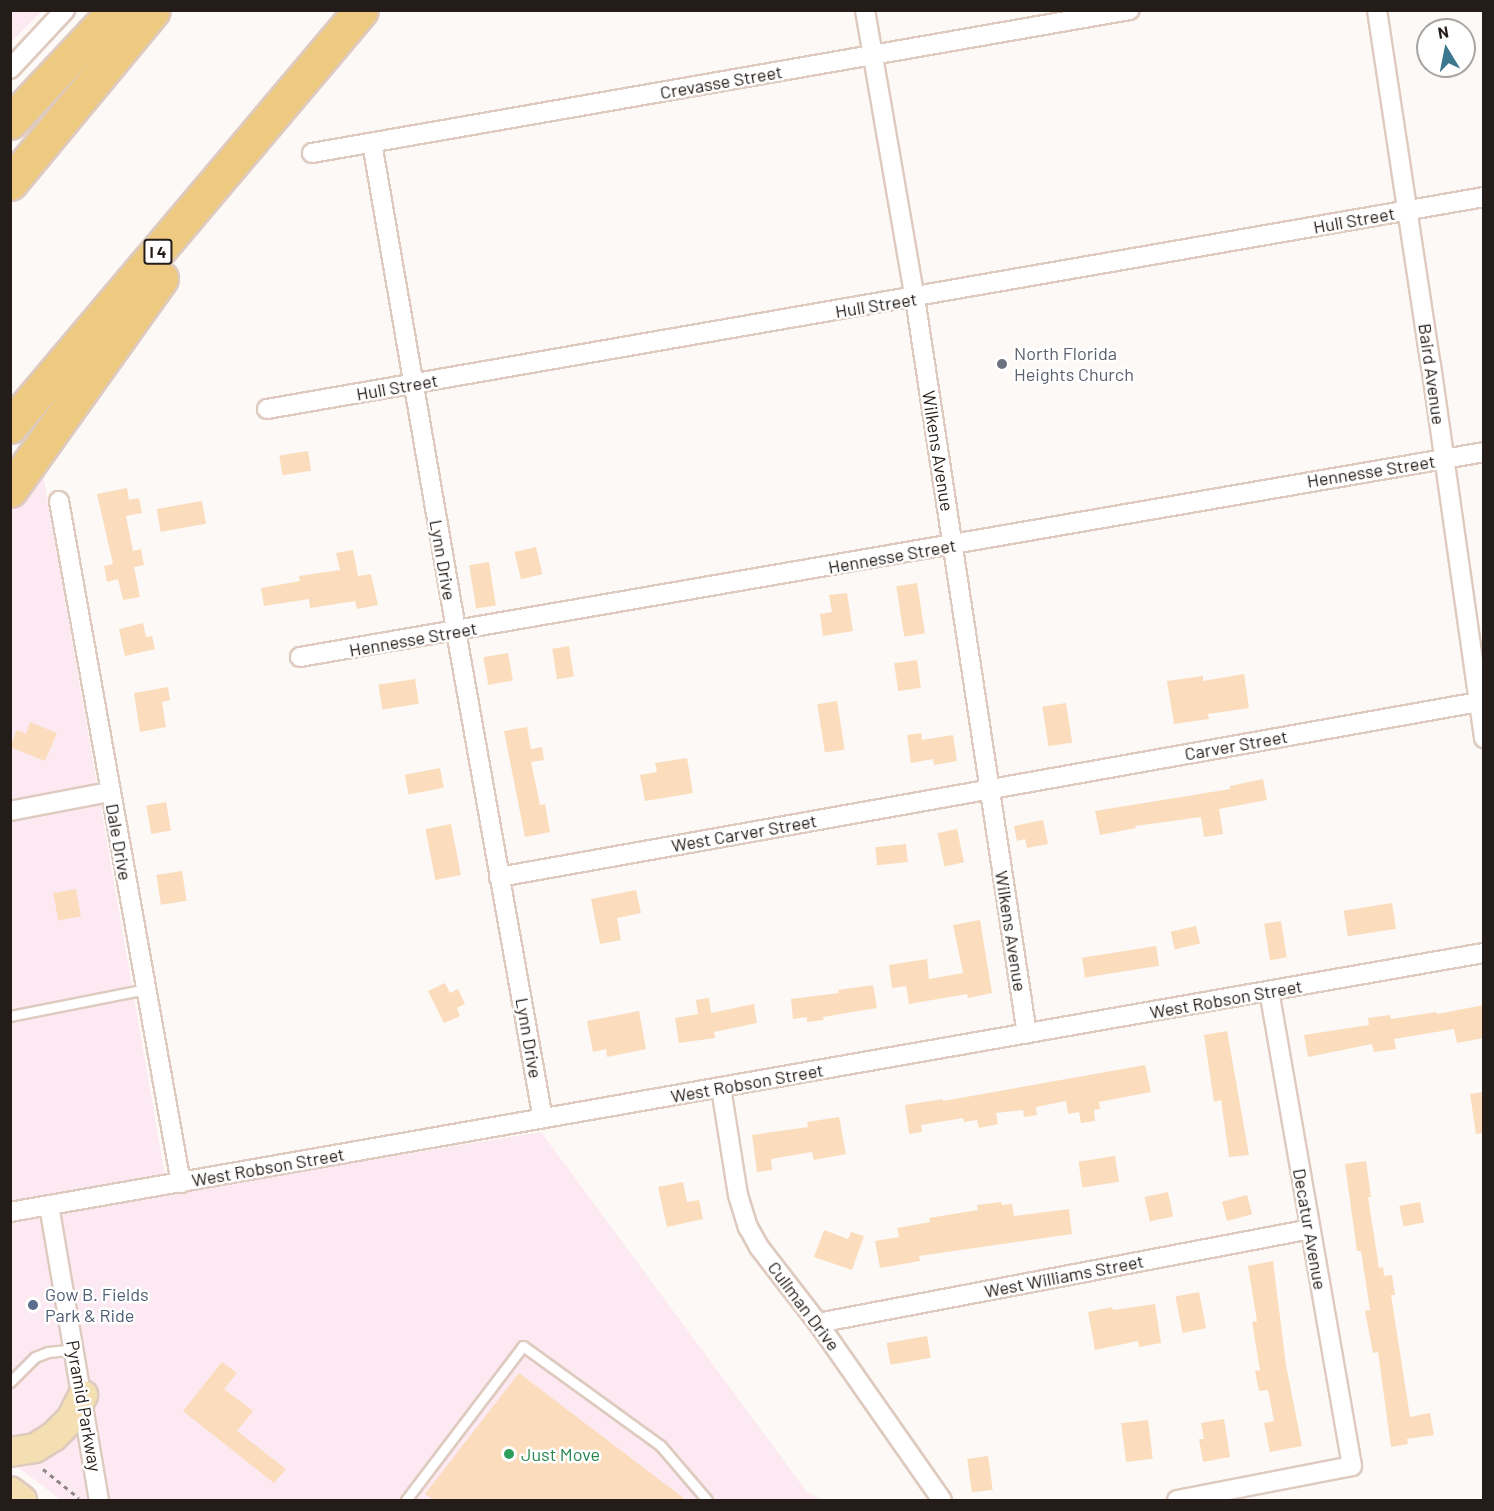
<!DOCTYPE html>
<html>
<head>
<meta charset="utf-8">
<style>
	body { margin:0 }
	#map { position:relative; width:1494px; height:1511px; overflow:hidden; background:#fdf9f6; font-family:Barlow,sans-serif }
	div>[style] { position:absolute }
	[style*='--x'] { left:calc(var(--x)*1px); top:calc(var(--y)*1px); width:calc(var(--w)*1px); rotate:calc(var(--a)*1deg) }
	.commercial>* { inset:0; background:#fde9f1 }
	.building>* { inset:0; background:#fbddbd; transform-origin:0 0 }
	.path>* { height:3px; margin-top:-1.5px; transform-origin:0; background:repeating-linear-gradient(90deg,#8e8885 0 4.5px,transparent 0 9px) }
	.roads { filter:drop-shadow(2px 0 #decabf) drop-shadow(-2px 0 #decabf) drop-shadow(0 2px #decabf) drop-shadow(0 -2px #decabf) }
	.lane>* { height:9px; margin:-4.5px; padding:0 4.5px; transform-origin:4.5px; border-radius:4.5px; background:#fff }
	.street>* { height:18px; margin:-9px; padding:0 9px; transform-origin:9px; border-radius:9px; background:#fff }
	.primary>* { height:28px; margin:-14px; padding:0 14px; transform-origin:14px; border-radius:14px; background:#f4dfb3 }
	.highway>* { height:33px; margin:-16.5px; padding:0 16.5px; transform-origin:16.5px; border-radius:16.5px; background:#edca80 }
	.dots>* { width:16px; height:16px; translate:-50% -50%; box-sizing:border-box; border:3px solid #fff; border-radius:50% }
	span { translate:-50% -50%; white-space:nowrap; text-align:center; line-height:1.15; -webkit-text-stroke:5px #fff; paint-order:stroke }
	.shield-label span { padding:2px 4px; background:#fff; border:2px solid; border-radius:4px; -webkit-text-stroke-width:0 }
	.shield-label { font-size:16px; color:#231c18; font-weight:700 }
	.street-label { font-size:18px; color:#231c18 }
	.worship-label { font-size:18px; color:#5b616d }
	.left { translate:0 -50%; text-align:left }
	.service-label { font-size:18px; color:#4e5e75 }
	.leisure-label { font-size:18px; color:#27864d }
	.frame { position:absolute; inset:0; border:12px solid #231c18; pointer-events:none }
	.north { position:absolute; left:1416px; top:18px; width:60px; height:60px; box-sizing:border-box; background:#fff; border:2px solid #a7a4a3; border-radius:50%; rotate:350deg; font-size:16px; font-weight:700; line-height:24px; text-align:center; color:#231c18 }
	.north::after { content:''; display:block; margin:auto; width:21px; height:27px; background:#3c778f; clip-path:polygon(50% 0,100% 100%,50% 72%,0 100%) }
</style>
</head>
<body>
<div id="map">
	<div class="commercial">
		<i style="clip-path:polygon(11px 10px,42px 11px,11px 42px,10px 11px)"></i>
		<i style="clip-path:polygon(41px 463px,168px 1193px,541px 1132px,807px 1492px,823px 1500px,61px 1500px,11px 1462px,49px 1428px,11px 1442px,10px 506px)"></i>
	</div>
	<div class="building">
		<i style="left:308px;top:451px;width:20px;height:29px;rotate:81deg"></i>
		<i style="clip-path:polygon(127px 488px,129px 500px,139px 498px,142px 513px,126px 516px,133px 551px,141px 549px,144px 565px,134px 567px,140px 597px,123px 600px,118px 579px,107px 582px,104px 566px,113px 564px,97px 494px)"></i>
		<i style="left:202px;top:501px;width:23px;height:46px;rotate:80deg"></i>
		<i style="left:536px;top:547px;width:28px;height:22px;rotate:77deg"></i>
		<i style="clip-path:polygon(353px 550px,358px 576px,371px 574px,378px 605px,357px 609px,355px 601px,310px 608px,309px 599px,264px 606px,261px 588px,300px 581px,299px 576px,340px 570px,336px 553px)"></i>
		<i style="left:489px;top:562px;width:44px;height:20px;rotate:81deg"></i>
		<i style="left:917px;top:583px;width:51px;height:21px;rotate:81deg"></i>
		<i style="clip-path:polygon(847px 593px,853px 631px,823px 636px,820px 614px,832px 612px,829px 595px)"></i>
		<i style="clip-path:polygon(143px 623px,146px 637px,152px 636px,155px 649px,125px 656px,119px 629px)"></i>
		<i style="left:569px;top:646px;width:31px;height:17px;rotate:81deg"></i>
		<i style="left:508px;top:653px;width:28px;height:25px;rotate:80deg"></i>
		<i style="left:917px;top:660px;width:28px;height:23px;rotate:82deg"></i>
		<i style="clip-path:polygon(1244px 674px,1249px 708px,1208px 714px,1209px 719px,1174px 724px,1167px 681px,1203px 676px,1203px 681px)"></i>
		<i style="left:415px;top:679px;width:25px;height:37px;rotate:81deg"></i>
		<i style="clip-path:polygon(168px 687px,170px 700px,162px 702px,166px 727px,140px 732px,134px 693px)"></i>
		<i style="left:837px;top:701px;width:49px;height:20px;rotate:81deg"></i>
		<i style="left:1066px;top:703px;width:40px;height:24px;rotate:81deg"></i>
		<i style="clip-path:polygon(30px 722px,57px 733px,45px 761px,10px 747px,17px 730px,26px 734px)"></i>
		<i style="clip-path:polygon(527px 727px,531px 749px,542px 747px,544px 760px,531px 762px,540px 805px,545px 804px,550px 832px,525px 837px,504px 731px)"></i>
		<i style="clip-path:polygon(921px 733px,922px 740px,953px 735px,957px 761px,934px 765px,933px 759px,911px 763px,907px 735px)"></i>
		<i style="clip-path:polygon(687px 758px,693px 793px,645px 801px,640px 775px,657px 772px,655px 763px)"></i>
		<i style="left:440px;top:768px;width:20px;height:36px;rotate:79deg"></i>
		<i style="clip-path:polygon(1263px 779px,1267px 800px,1219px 809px,1223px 834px,1204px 837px,1201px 817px,1135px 826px,1136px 828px,1100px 835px,1095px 811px,1230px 789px,1230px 786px)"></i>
		<i style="left:166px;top:802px;width:29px;height:20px;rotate:80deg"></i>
		<i style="clip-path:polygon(1043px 820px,1048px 844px,1027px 848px,1025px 839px,1017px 841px,1014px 826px)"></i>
		<i style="left:451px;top:824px;width:52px;height:26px;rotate:79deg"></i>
		<i style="left:957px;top:829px;width:34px;height:20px;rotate:78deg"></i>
		<i style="left:906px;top:844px;width:18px;height:31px;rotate:84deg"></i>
		<i style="left:182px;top:871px;width:30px;height:26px;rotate:81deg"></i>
		<i style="left:76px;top:889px;width:28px;height:23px;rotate:80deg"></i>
		<i style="clip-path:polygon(636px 890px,641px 913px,617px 918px,621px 940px,600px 944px,591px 899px)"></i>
		<i style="left:1392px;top:903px;width:26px;height:49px;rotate:81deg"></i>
		<i style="clip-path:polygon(980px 920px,992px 993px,968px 998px,967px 994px,909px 1004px,906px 986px,892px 988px,889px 965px,927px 959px,929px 979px,963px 973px,953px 925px)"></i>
		<i style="left:1281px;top:921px;width:37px;height:17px;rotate:81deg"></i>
		<i style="left:1196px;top:926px;width:18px;height:26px;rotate:77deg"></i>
		<i style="left:1156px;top:946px;width:20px;height:75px;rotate:81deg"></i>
		<i style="clip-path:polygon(445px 983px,450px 993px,458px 989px,465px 1004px,457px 1008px,460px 1016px,444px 1023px,428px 991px)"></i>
		<i style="clip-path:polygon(873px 985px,877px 1008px,823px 1017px,824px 1020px,807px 1022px,807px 1017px,793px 1019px,791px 999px,839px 993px,838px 990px)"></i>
		<i style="clip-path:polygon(709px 998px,711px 1013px,754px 1004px,757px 1023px,714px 1032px,715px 1038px,679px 1043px,675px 1018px,698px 1014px,696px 1000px)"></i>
		<i style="clip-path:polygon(1484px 1005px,1484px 1038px,1457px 1043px,1454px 1029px,1394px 1039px,1396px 1049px,1374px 1052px,1372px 1044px,1308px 1057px,1304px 1035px,1369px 1025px,1368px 1018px,1390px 1015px,1391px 1019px,1436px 1012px,1437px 1014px)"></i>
		<i style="clip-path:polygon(639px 1011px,646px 1049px,607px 1057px,606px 1049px,593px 1052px,587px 1021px)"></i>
		<i style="clip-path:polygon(1227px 1031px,1249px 1155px,1229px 1157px,1221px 1100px,1214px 1102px,1204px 1035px)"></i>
		<i style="clip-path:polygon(1145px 1065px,1151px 1092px,1099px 1102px,1100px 1109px,1094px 1110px,1095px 1121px,1081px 1123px,1079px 1112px,1068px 1114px,1066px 1101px,1036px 1107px,1037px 1115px,1024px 1117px,1023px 1110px,996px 1113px,998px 1124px,979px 1128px,977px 1120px,964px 1122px,963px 1118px,921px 1125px,922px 1132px,909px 1134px,905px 1105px,943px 1099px,943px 1101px)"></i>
		<i style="clip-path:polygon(1484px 1092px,1484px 1133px,1476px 1134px,1470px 1094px)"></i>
		<i style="clip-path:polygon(839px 1117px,846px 1154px,814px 1160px,812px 1152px,771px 1159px,772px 1170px,757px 1172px,752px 1135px,808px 1127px,807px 1122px)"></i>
		<i style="left:1115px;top:1156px;width:26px;height:37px;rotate:81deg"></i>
		<i style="clip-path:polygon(1366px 1161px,1371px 1197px,1368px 1197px,1379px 1268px,1383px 1267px,1384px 1276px,1392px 1275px,1395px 1295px,1391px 1295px,1410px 1417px,1430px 1413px,1434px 1435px,1407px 1439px,1408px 1444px,1391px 1447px,1378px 1352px,1373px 1353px,1365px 1311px,1370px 1310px,1361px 1251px,1357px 1251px,1345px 1164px)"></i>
		<i style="clip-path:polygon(683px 1182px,687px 1202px,699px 1200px,703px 1219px,667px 1227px,658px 1187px)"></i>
		<i style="left:1168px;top:1192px;width:25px;height:24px;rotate:78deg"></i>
		<i style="left:1247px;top:1195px;width:20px;height:26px;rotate:75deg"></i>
		<i style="clip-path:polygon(1001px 1202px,1002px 1205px,1012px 1204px,1014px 1216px,1069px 1209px,1072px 1234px,919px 1256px,920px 1261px,880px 1268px,875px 1241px,899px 1237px,897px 1228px,930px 1222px,929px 1218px,978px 1210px,977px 1205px)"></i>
		<i style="left:1420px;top:1202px;width:21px;height:21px;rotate:79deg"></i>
		<i style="clip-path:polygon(824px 1230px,848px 1239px,851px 1232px,864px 1236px,852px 1270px,814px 1257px)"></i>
		<i style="clip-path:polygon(1273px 1261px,1286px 1365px,1302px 1446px,1270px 1452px,1264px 1423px,1274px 1421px,1268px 1390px,1259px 1391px,1255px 1371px,1260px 1370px,1252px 1322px,1257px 1321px,1248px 1266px)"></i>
		<i style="left:1199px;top:1292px;width:37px;height:24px;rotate:79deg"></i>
		<i style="clip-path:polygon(1155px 1304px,1161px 1343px,1139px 1347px,1138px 1341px,1095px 1350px,1088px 1312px,1112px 1307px,1113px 1310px)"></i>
		<i style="left:927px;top:1336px;width:22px;height:41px;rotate:80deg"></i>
		<i style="clip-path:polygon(222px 1362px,237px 1373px,224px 1389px,253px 1411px,237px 1431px,286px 1469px,274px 1483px,183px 1411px)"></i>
		<i style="clip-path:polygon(519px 1373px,686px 1500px,434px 1500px,425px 1494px)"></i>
		<i style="clip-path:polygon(1224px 1419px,1230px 1457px,1203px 1462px,1199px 1439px,1204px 1439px,1201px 1423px)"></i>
		<i style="left:1148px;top:1420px;width:39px;height:27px;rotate:83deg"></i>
		<i style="left:988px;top:1456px;width:34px;height:21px;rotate:82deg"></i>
	</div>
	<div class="path">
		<i style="--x:43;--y:1469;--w:46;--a:38.9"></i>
	</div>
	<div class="roads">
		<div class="lane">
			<i style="--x:10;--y:1016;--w:139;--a:-11.2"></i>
			<i style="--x:10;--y:1382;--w:35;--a:-45"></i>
			<i style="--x:35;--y:1357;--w:14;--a:-21"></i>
			<i style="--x:48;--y:1352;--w:27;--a:-6"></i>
			<i style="--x:406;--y:1500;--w:193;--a:-52.8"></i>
			<i style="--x:523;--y:1346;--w:169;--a:35.9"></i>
			<i style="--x:660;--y:1445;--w:72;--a:49.5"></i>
		</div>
		<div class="street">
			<i style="--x:865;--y:10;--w:292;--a:80.2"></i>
			<i style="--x:915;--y:298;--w:744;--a:81.35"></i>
			<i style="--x:1377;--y:10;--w:359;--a:81.4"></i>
			<i style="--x:1431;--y:365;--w:377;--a:81.9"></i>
			<i style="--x:10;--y:69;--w:81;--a:-47"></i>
			<i style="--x:372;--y:143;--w:495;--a:80.2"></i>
			<i style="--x:456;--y:631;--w:495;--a:79.9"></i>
			<i style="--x:312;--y:153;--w:830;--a:-9.92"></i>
			<i style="--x:267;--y:409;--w:1235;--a:-9.88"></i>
			<i style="--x:59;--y:501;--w:693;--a:79.86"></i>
			<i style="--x:300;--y:657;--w:1202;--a:-9.82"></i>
			<i style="--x:10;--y:811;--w:102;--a:-10.8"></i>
			<i style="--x:499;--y:877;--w:1001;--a:-10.13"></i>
			<i style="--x:721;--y:1088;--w:108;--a:81"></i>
			<i style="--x:738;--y:1195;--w:34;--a:73"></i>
			<i style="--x:748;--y:1227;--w:23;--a:61"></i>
			<i style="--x:759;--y:1247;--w:96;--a:52.2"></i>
			<i style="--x:818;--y:1323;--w:216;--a:55"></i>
			<i style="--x:49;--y:1205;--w:299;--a:80.4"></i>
			<i style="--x:10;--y:1212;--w:1497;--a:-9.97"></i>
			<i style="--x:818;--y:1323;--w:500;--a:-10.8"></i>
			<i style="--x:1177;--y:1500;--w:178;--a:-11"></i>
			<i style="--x:1352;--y:1466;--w:482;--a:-99.9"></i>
		</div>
		<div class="primary">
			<i style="--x:10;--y:1452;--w:25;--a:-9"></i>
			<i style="--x:35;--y:1448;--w:22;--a:-32"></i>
			<i style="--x:54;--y:1436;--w:24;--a:-45"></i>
			<i style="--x:71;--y:1419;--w:27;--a:-63"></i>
			<i style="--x:10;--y:1491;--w:15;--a:37"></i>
		</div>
		<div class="highway">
			<i style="--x:10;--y:122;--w:154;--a:-46.8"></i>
			<i style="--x:10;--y:183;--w:224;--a:-50.4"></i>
			<i style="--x:10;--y:426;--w:544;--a:-49.84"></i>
			<i style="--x:10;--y:490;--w:260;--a:-54.5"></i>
		</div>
	</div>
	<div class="dots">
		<i style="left:1002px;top:364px;background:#6b7280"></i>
		<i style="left:33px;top:1305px;background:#5c6f8a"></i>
		<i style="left:509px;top:1454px;background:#2e9e5b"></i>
	</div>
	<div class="shield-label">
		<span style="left:158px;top:252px">I 4</span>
	</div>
	<div class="street-label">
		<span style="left:721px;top:82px;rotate:-10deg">Crevasse Street</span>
		<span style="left:1354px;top:220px;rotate:-10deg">Hull Street</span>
		<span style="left:876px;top:305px;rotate:-9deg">Hull Street</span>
		<span style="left:1432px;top:374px;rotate:82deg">Baird Avenue</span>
		<span style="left:397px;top:387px;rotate:-10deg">Hull Street</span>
		<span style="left:938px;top:451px;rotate:81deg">Wilkens Avenue</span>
		<span style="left:1371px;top:471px;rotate:-9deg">Hennesse Street</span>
		<span style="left:892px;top:556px;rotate:-10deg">Hennesse Street</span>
		<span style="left:443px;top:560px;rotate:80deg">Lynn Drive</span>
		<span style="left:413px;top:639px;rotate:-10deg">Hennesse Street</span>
		<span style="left:1236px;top:745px;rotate:-10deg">Carver Street</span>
		<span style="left:744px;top:833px;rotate:-10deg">West Carver Street</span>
		<span style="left:119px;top:842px;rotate:80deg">Dale Drive</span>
		<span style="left:1011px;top:931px;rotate:81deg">Wilkens Avenue</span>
		<span style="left:1226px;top:999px;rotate:-10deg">West Robson Street</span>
		<span style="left:529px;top:1038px;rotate:80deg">Lynn Drive</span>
		<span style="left:747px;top:1083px;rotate:-10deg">West Robson Street</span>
		<span style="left:268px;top:1167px;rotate:-10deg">West Robson Street</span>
		<span style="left:1310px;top:1229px;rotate:80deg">Decatur Avenue</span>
		<span style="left:1064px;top:1276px;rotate:-11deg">West Williams Street</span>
		<span style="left:804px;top:1306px;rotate:53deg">Cullman Drive</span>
		<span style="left:84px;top:1406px;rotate:80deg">Pyramid Parkway</span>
	</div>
	<div class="worship-label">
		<span class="left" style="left:1014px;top:364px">North Florida<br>Heights Church</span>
	</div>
	<div class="service-label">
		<span class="left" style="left:45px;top:1305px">Gow B. Fields<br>Park &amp; Ride</span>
	</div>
	<div class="leisure-label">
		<span class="left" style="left:521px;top:1454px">Just Move</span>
	</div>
	<div class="frame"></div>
	<div class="north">N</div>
</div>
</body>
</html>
